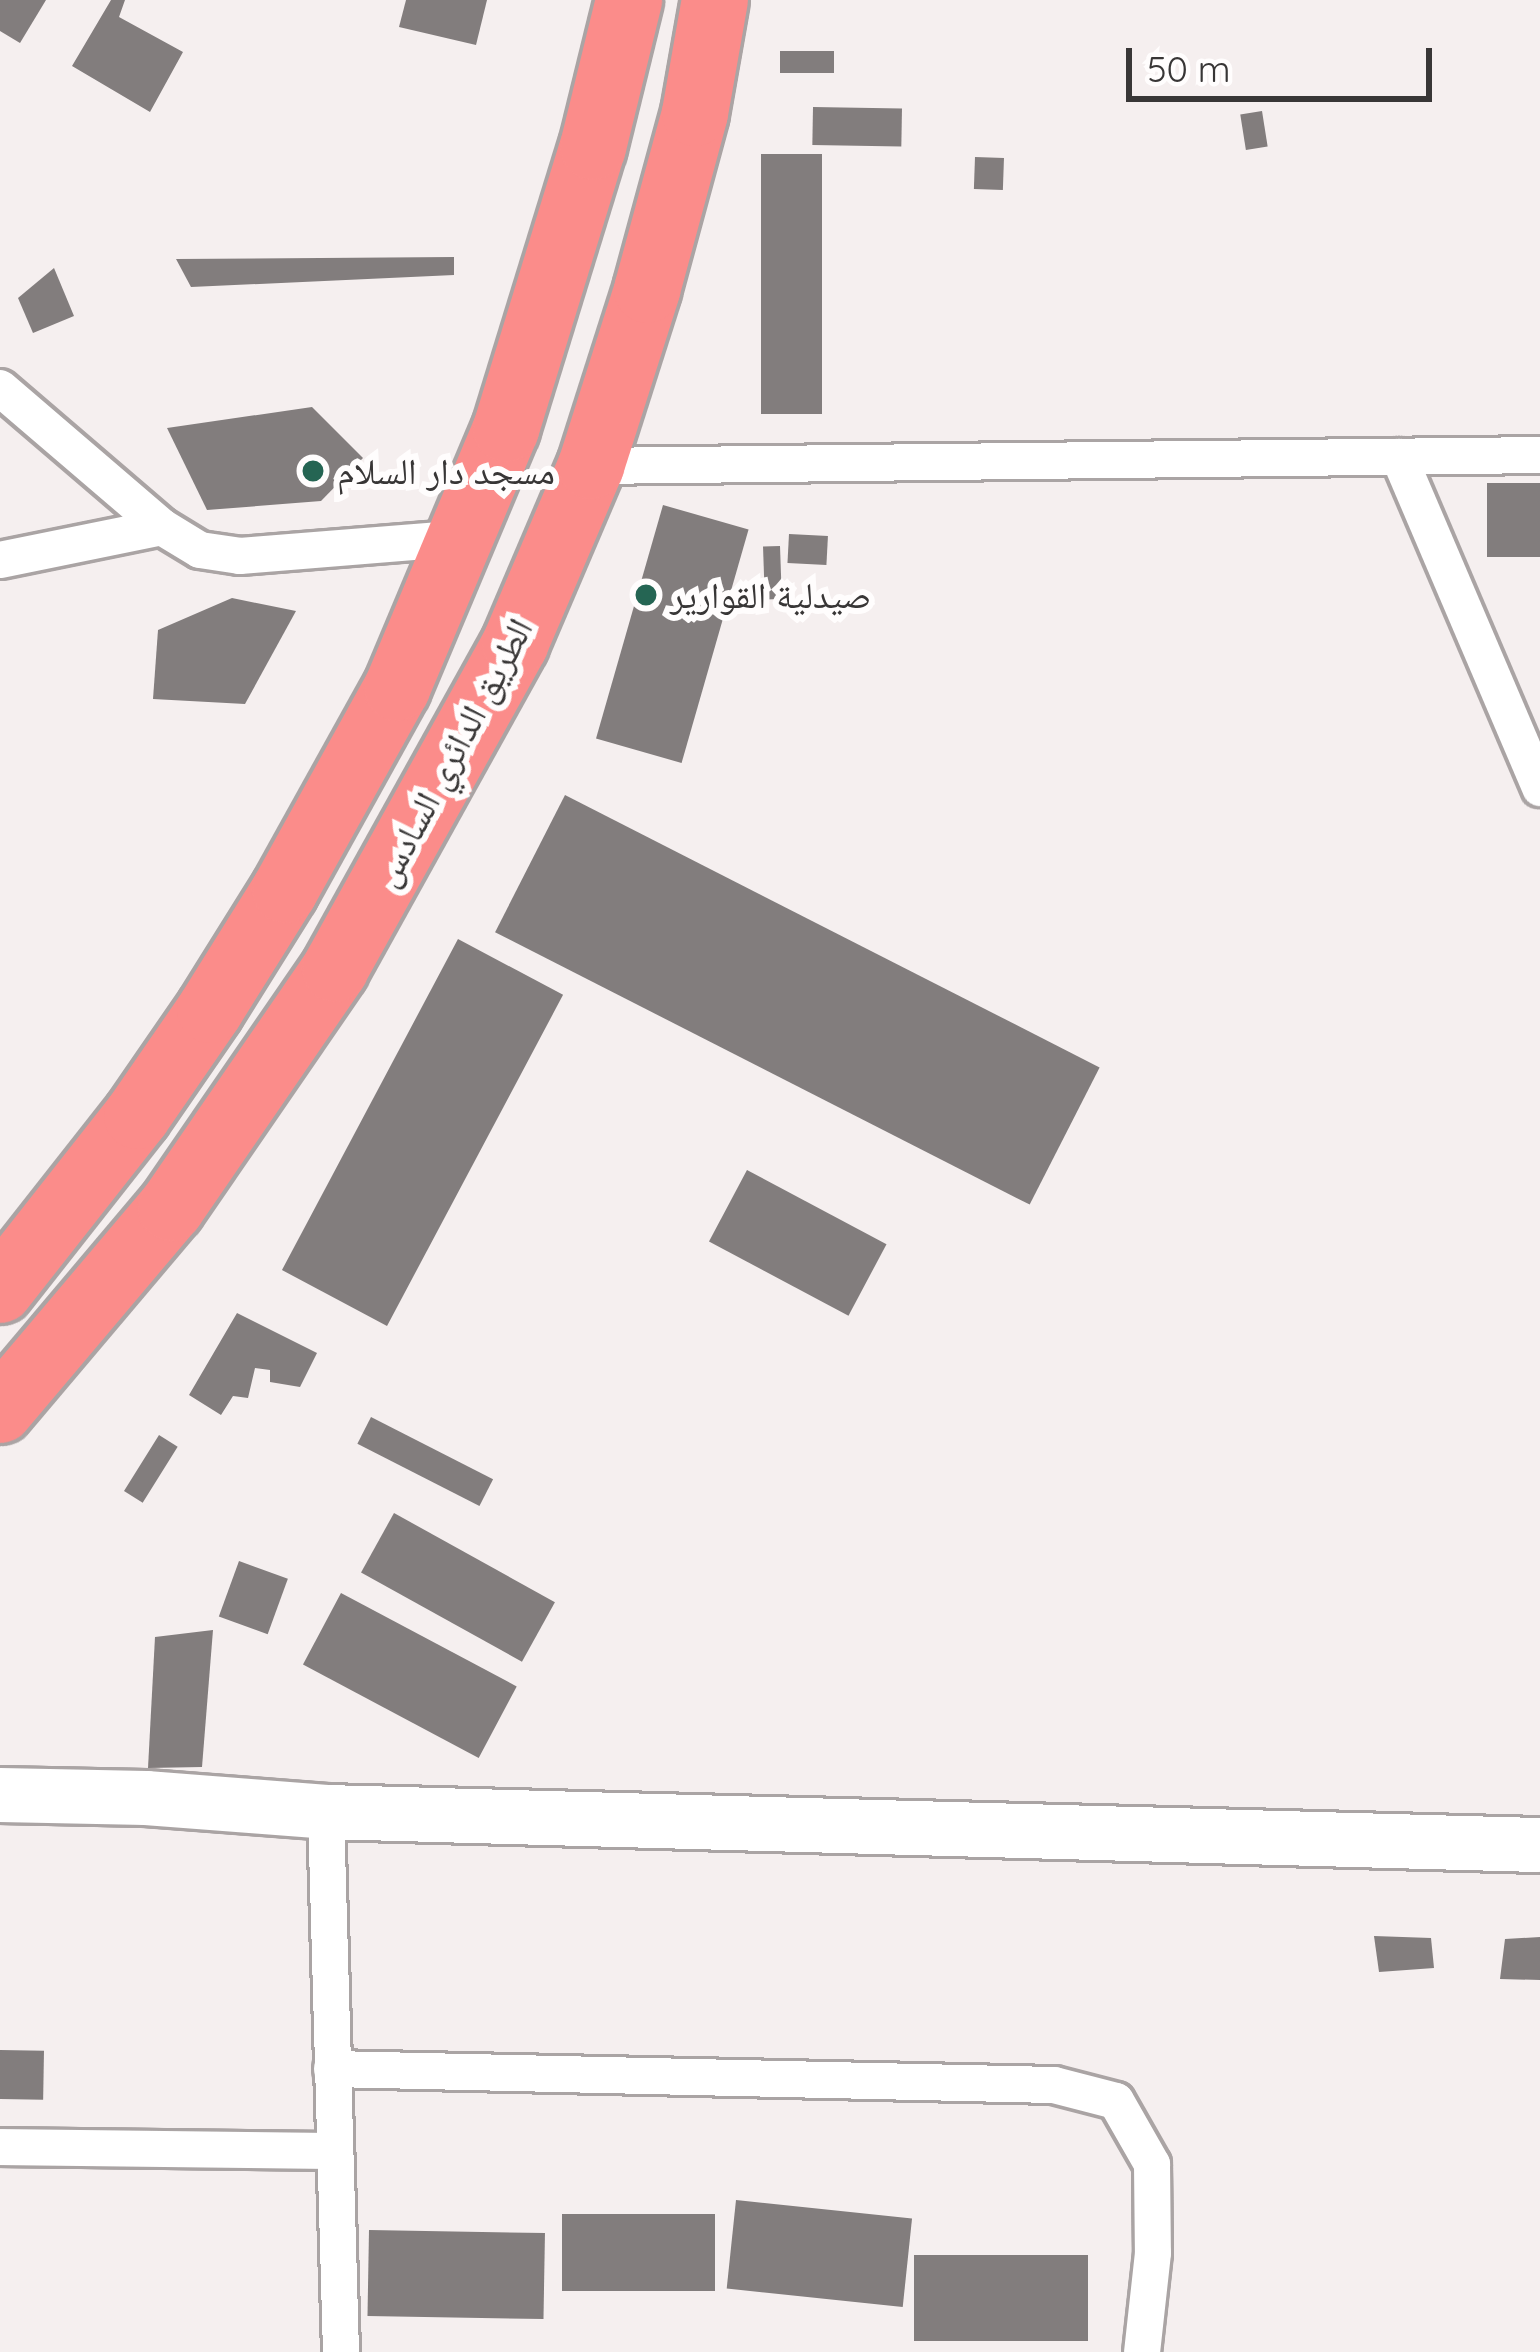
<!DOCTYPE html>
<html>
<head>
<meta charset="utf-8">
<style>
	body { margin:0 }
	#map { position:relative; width:1540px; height:2352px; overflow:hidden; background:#f5efef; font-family:Quicksand,"Noto Naskh Arabic",sans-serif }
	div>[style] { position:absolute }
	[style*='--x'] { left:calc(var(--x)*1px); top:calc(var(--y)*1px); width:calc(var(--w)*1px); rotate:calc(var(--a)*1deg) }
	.building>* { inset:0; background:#827d7d; transform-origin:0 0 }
	.roads { filter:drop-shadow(3px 0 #aaa4a4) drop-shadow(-3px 0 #aaa4a4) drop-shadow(0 3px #aaa4a4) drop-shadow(0 -3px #aaa4a4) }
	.street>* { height:36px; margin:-18px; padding:0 18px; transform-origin:18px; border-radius:18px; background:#fff }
	.secondary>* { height:54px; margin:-27px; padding:0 27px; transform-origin:27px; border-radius:27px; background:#fff }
	.highway>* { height:66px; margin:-33px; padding:0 33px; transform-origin:33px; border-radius:33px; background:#fb8c8a }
	.dots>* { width:33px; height:33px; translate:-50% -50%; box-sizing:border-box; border:6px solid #fffdfd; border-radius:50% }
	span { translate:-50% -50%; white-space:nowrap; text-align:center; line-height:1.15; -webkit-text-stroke:12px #fffdfd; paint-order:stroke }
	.poi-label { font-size:36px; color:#383636 }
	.left { translate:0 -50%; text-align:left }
	.street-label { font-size:36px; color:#383636 }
	.scale { position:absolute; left:1126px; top:48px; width:306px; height:54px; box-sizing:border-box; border:6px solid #383636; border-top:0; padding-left:15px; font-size:36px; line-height:42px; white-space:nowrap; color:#383636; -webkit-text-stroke:9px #fffdfd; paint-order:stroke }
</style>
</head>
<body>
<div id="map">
	<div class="building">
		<i style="clip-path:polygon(0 0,46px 0,20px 43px,0 31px)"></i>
		<i style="clip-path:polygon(111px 0,125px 0,119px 17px,183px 52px,150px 112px,72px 66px)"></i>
		<i style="clip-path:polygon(406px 0,487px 0,476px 45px,399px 27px)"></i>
		<i style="left:834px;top:51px;width:22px;height:54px;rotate:90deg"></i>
		<i style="left:813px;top:107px;width:89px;height:38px;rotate:1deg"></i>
		<i style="left:1262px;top:111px;width:36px;height:22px;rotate:81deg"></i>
		<i style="left:761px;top:154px;width:61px;height:260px"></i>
		<i style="left:975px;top:157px;width:29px;height:32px;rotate:2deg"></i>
		<i style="clip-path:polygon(454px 257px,454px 275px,191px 287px,176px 259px)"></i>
		<i style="clip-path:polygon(54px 268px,74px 316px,33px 333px,18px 298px)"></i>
		<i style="clip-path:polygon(312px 407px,363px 458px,321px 501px,207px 510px,167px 428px)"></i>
		<i style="left:1540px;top:483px;width:74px;height:53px;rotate:90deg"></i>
		<i style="left:663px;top:505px;width:89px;height:243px;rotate:16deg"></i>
		<i style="left:789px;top:534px;width:39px;height:29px;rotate:3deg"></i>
		<i style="left:780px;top:546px;width:53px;height:17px;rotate:88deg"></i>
		<i style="clip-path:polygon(232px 598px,296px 611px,245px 704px,153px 699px,158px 630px)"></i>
		<i style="left:565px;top:795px;width:600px;height:154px;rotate:27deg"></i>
		<i style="left:458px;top:939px;width:119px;height:375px;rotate:28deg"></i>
		<i style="left:747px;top:1170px;width:158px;height:81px;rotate:28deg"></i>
		<i style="clip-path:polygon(237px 1313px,317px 1353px,300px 1387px,270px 1382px,270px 1370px,255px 1368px,248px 1398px,233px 1396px,221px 1415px,189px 1395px)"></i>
		<i style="left:371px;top:1417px;width:137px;height:30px;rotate:27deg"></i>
		<i style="left:159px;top:1435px;width:22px;height:66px;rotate:32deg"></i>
		<i style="left:394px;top:1513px;width:184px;height:68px;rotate:29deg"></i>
		<i style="left:239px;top:1561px;width:52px;height:59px;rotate:20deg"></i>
		<i style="left:341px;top:1593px;width:199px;height:81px;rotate:28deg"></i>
		<i style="clip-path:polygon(213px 1630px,202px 1767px,148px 1768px,155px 1637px)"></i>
		<i style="clip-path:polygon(1374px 1936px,1431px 1938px,1434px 1968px,1379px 1972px)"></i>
		<i style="clip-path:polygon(1540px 1937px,1540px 1980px,1500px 1979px,1505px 1939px)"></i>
		<i style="left:0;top:2050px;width:44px;height:49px;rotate:1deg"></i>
		<i style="left:736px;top:2200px;width:177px;height:89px;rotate:6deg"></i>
		<i style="left:562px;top:2214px;width:153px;height:77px"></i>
		<i style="left:369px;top:2230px;width:176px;height:86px;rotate:1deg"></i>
		<i style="left:914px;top:2255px;width:174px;height:86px"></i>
	</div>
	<div class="roads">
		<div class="street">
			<i style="--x:0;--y:388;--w:213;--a:40.6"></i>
			<i style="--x:162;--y:527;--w:44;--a:31.2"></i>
			<i style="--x:200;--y:550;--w:40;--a:8.5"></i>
			<i style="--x:240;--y:556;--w:223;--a:-4.6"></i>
			<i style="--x:1399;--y:457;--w:360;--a:66.9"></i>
			<i style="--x:591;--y:466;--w:949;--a:-0.66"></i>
			<i style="--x:0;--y:560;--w:165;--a:-11.5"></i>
			<i style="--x:326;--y:1812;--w:540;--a:88.41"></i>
			<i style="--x:332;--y:2069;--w:722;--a:1.27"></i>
			<i style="--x:1054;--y:2085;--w:64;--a:14.5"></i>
			<i style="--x:1116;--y:2101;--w:73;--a:60.3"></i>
			<i style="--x:1152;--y:2164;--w:89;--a:89.4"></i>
			<i style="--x:1153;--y:2253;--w:100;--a:96.3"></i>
			<i style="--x:0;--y:2147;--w:334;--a:0.7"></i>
		</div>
		<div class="secondary">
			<i style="--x:0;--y:1795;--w:146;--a:1.2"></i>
			<i style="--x:146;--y:1798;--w:181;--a:4.4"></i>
			<i style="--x:326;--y:1812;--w:1214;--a:1.56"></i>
		</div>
		<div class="highway">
			<i style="--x:0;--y:1290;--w:221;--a:-51.8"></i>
			<i style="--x:137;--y:1116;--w:129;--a:-55.4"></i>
			<i style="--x:210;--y:1010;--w:142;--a:-58"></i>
			<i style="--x:285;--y:890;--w:231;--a:-61"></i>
			<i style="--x:397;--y:688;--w:281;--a:-67.2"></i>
			<i style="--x:506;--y:429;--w:295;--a:-72.9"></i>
			<i style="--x:593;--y:147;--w:151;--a:-76.2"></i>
			<i style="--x:0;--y:1410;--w:265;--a:-49.8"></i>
			<i style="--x:171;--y:1208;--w:290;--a:-55.5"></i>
			<i style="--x:335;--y:969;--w:372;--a:-61"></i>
			<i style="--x:515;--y:644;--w:194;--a:-66.9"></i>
			<i style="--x:591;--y:466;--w:185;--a:-72.3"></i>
			<i style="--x:647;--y:290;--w:183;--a:-74.8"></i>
			<i style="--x:695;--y:113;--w:115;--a:-80"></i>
		</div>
	</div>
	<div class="dots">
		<i style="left:313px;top:471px;background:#256553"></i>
		<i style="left:646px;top:595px;background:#256553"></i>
	</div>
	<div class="poi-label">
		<span class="left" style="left:337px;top:471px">مسجد دار السلام</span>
		<span class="left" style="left:670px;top:595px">صيدلية القوارير</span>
	</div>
	<div class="street-label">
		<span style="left:452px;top:752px;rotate:-62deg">الطريق الدائري السادس</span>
	</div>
	<div class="scale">50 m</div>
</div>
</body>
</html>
